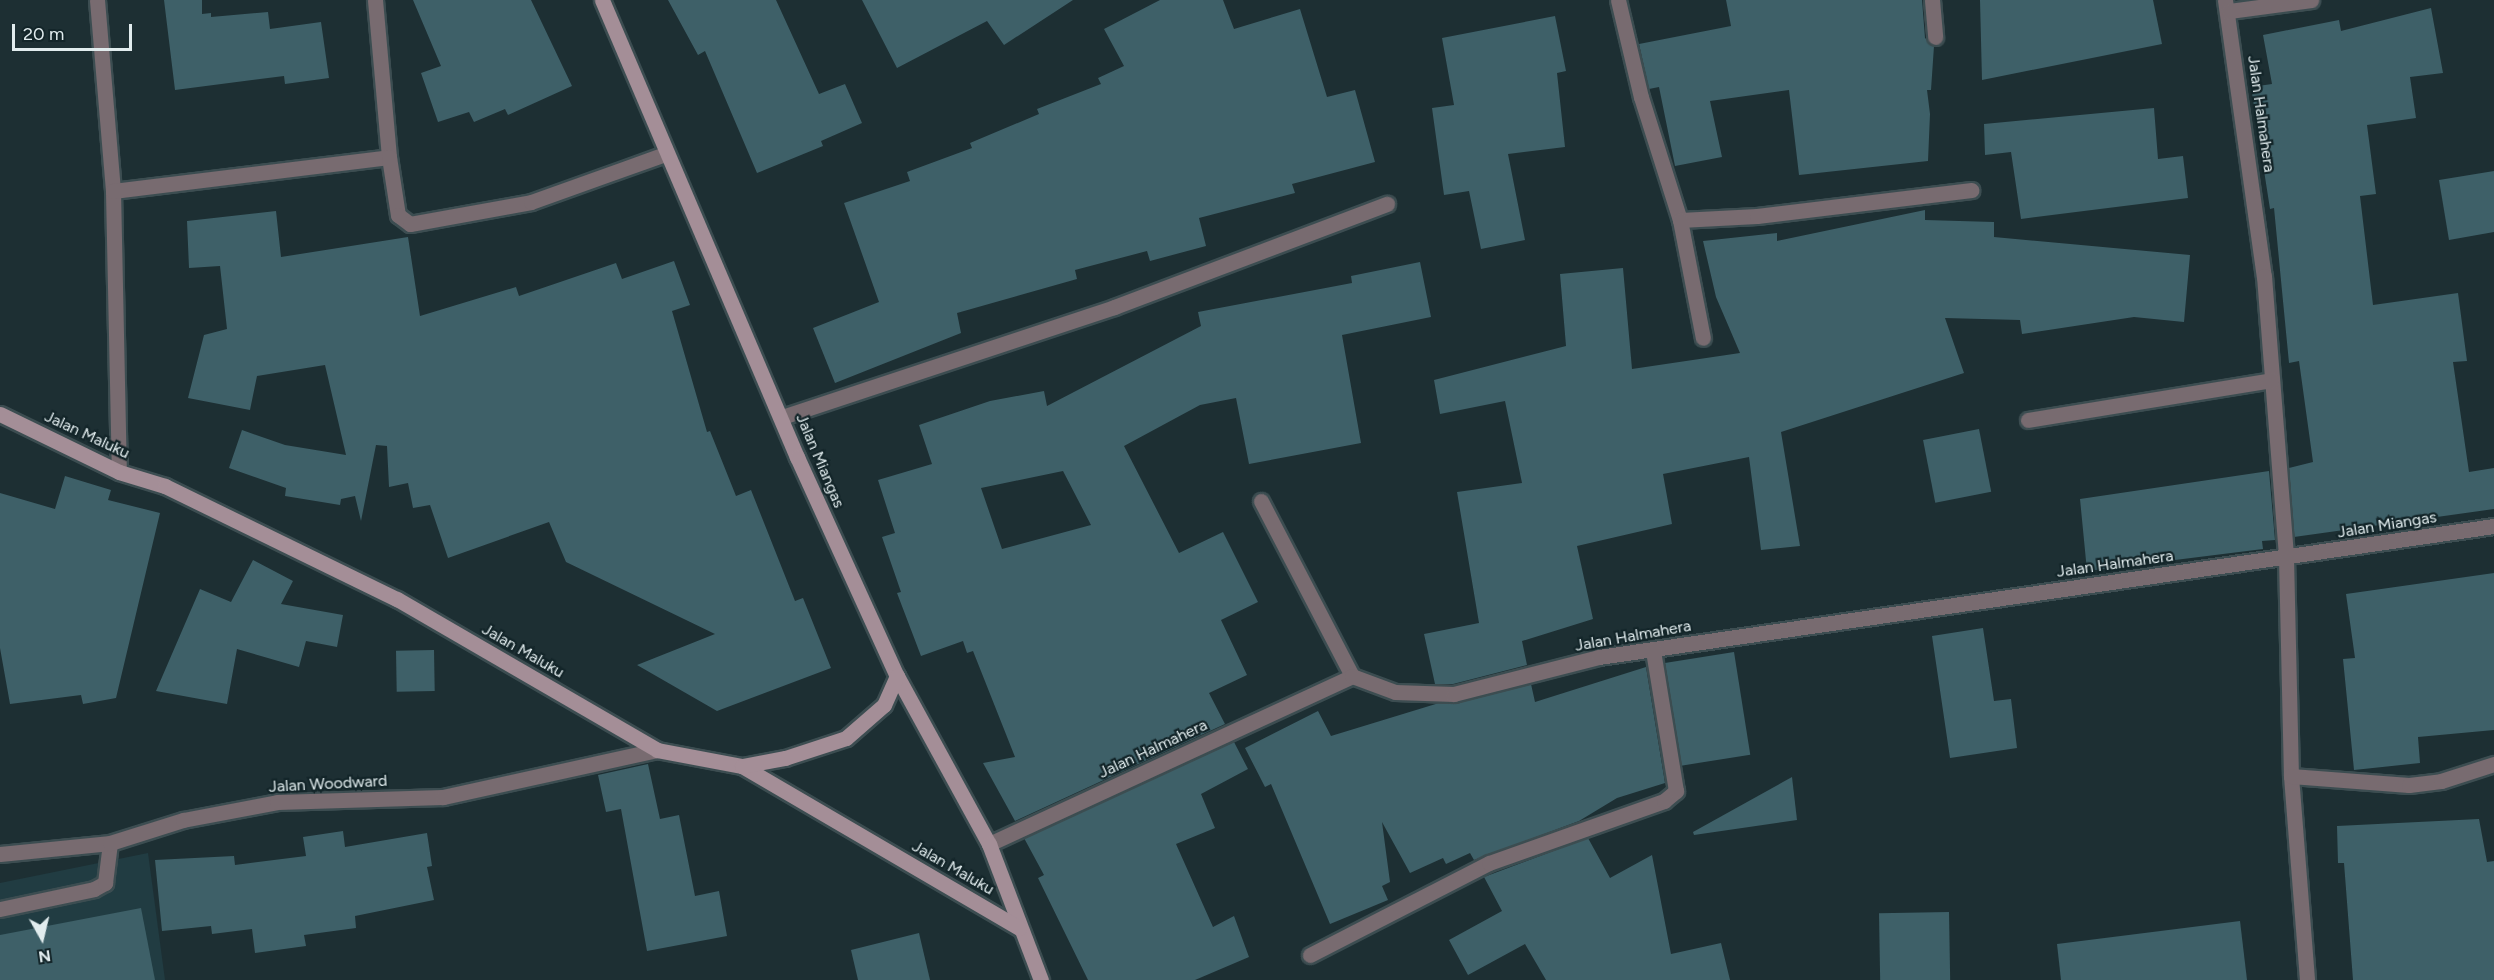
<!DOCTYPE html>
<html>
<head>
<meta charset="utf-8">
<style>
	body { margin:0 }
	#map { position:relative; width:2494px; height:980px; overflow:hidden; background:#1d2f33; font-family:Figtree,sans-serif }
	div>[style] { position:absolute }
	[style*='--x'] { left:calc(var(--x)*1px); top:calc(var(--y)*1px); width:calc(var(--w)*1px); rotate:calc(var(--a)*1deg) }
	.built>* { inset:0; background:#213c42 }
	.building>* { inset:0; background:#3e6068; transform-origin:0 0 }
	.roads { filter:drop-shadow(2px 0 #3c4d51) drop-shadow(-2px 0 #3c4d51) drop-shadow(0 2px #3c4d51) drop-shadow(0 -2px #3c4d51) }
	.lane>* { height:15px; margin:-7.5px; padding:0 7.5px; transform-origin:7.5px; border-radius:7.5px; background:#786b70 }
	.street>* { height:15px; margin:-7.5px; padding:0 7.5px; transform-origin:7.5px; border-radius:7.5px; background:#786b70 }
	.secondary>* { height:15px; margin:-7.5px; padding:0 7.5px; transform-origin:7.5px; border-radius:7.5px; background:#a48e97 }
	span { translate:-50% -50%; white-space:nowrap; text-align:center; line-height:1.15; -webkit-text-stroke:4.5px #132529; paint-order:stroke }
	.street-label { font-size:16px; color:#e1ecee }
	.north { position:absolute; left:12px; top:908px; width:60px; height:60px; -webkit-text-stroke:4px #132529; paint-order:stroke; rotate:172deg; font-size:16px; font-weight:700; line-height:24px; text-align:center; color:#e1ecee }
	.north::after { content:''; display:block; margin:auto; width:21px; height:27px; background:#e1ecee; clip-path:polygon(50% 0,100% 100%,50% 72%,0 100%) }
	.scale { position:absolute; left:12px; top:24px; width:120px; height:27px; box-sizing:border-box; border:3px solid #e1ecee; border-top:0; padding-left:8px; font-size:18px; line-height:21px; white-space:nowrap; color:#e1ecee; -webkit-text-stroke:4px #132529; paint-order:stroke }
</style>
</head>
<body>
<div id="map">
	<div class="built">
		<i style="clip-path:polygon(148px 853px,165px 980px,0 980px,0 883px)"></i>
	</div>
	<div class="building">
		<i style="clip-path:polygon(164px 0,202px 0,202px 14px,211px 13px,211px 17px,268px 12px,270px 29px,321px 22px,329px 78px,285px 84px,284px 76px,175px 90px)"></i>
		<i style="clip-path:polygon(413px 0,531px 0,572px 86px,508px 115px,505px 109px,474px 122px,469px 112px,438px 122px,421px 73px,441px 66px)"></i>
		<i style="clip-path:polygon(668px 0,776px 0,819px 94px,845px 84px,862px 123px,821px 141px,823px 146px,757px 173px,705px 51px,698px 55px)"></i>
		<i style="clip-path:polygon(862px 0,1073px 0,1004px 45px,987px 21px,897px 68px)"></i>
		<i style="clip-path:polygon(1160px 0,1223px 0,1234px 29px,1300px 9px,1327px 97px,1355px 90px,1375px 162px,1292px 184px,1295px 193px,1199px 218px,1206px 246px,1150px 261px,1147px 251px,1075px 270px,1077px 279px,957px 313px,961px 333px,835px 383px,813px 328px,879px 302px,844px 203px,910px 181px,907px 172px,972px 148px,970px 143px,1039px 114px,1037px 109px,1101px 84px,1098px 78px,1124px 66px,1104px 29px)"></i>
		<i style="clip-path:polygon(1726px 0,1922px 0,1925px 38px,1934px 46px,1931px 90px,1927px 90px,1930px 114px,1928px 161px,1799px 175px,1789px 90px,1710px 101px,1722px 157px,1675px 166px,1659px 87px,1649px 89px,1639px 44px,1731px 26px)"></i>
		<i style="clip-path:polygon(1980px 0,2153px 0,2162px 44px,1982px 80px)"></i>
		<i style="clip-path:polygon(2431px 8px,2443px 73px,2410px 77px,2416px 118px,2367px 125px,2376px 194px,2360px 196px,2373px 305px,2458px 293px,2467px 361px,2453px 362px,2469px 472px,2494px 468px,2494px 509px,2294px 537px,2289px 468px,2313px 462px,2299px 361px,2289px 363px,2274px 208px,2270px 209px,2251px 87px,2272px 84px,2263px 35px,2339px 20px,2341px 31px)"></i>
		<i style="clip-path:polygon(1555px 16px,1566px 71px,1557px 73px,1565px 147px,1508px 154px,1525px 240px,1481px 249px,1469px 191px,1444px 195px,1432px 108px,1454px 105px,1442px 38px)"></i>
		<i style="clip-path:polygon(2154px 108px,2158px 159px,2183px 156px,2188px 198px,2021px 219px,2011px 152px,1985px 155px,1984px 124px)"></i>
		<i style="clip-path:polygon(2494px 171px,2494px 232px,2449px 240px,2439px 180px)"></i>
		<i style="clip-path:polygon(1925px 210px,1925px 220px,1994px 222px,1994px 237px,2190px 255px,2184px 322px,2134px 317px,2022px 334px,2020px 320px,1945px 318px,1964px 373px,1781px 432px,1800px 546px,1761px 550px,1749px 457px,1663px 474px,1672px 524px,1577px 546px,1593px 619px,1522px 641px,1527px 665px,1453px 684px,1435px 684px,1424px 634px,1479px 623px,1457px 492px,1522px 483px,1505px 401px,1440px 414px,1434px 380px,1566px 346px,1560px 274px,1623px 268px,1632px 369px,1740px 353px,1716px 297px,1703px 241px,1777px 233px,1777px 241px)"></i>
		<i style="clip-path:polygon(276px 211px,281px 257px,408px 237px,420px 316px,516px 287px,519px 296px,616px 263px,622px 279px,674px 261px,690px 305px,672px 311px,707px 432px,710px 431px,736px 496px,751px 490px,795px 601px,803px 598px,831px 668px,717px 711px,637px 665px,715px 634px,566px 562px,549px 522px,448px 558px,430px 505px,413px 508px,408px 483px,389px 487px,387px 446px,376px 445px,361px 521px,355px 496px,341px 499px,340px 505px,285px 496px,286px 488px,229px 468px,242px 430px,285px 445px,346px 455px,325px 365px,257px 376px,250px 410px,188px 398px,204px 335px,227px 329px,220px 266px,189px 268px,187px 221px)"></i>
		<i style="clip-path:polygon(evenodd,1420px 262px,1431px 317px,1342px 335px,1361px 443px,1249px 464px,1236px 398px,1200px 405px,1124px 446px,1179px 553px,1223px 532px,1258px 602px,1221px 620px,1247px 675px,1209px 693px,1225px 724px,1015px 821px,983px 763px,1015px 757px,973px 651px,967px 653px,963px 641px,921px 656px,897px 593px,901px 592px,882px 537px,895px 533px,878px 480px,932px 464px,919px 425px,990px 401px,1044px 391px,1047px 406px,1201px 326px,1198px 312px,1352px 283px,1351px 276px,1420px 262px,1063px 471px,1091px 525px,1002px 549px,981px 488px,1063px 471px)"></i>
		<i style="left:1979px;top:429px;width:64px;height:57px;rotate:79deg"></i>
		<i style="clip-path:polygon(2269px 471px,2275px 540px,2262px 541px,2263px 549px,2087px 571px,2080px 499px)"></i>
		<i style="clip-path:polygon(65px 476px,111px 490px,108px 500px,160px 513px,116px 698px,83px 704px,81px 695px,10px 704px,0 648px,0 493px,55px 509px)"></i>
		<i style="clip-path:polygon(253px 560px,293px 581px,281px 604px,343px 615px,337px 647px,306px 641px,299px 667px,237px 649px,227px 704px,156px 691px,200px 589px,231px 602px)"></i>
		<i style="clip-path:polygon(2494px 573px,2494px 730px,2418px 737px,2420px 763px,2354px 770px,2343px 659px,2355px 658px,2346px 594px)"></i>
		<i style="clip-path:polygon(1983px 628px,1994px 701px,2011px 699px,2017px 748px,1950px 758px,1932px 636px)"></i>
		<i style="left:434px;top:650px;width:41px;height:38px;rotate:89deg"></i>
		<i style="left:1734px;top:652px;width:104px;height:70px;rotate:81deg"></i>
		<i style="clip-path:polygon(1646px 667px,1665px 783px,1617px 798px,1579px 821px,1474px 860px,1470px 853px,1446px 864px,1443px 858px,1410px 873px,1382px 822px,1390px 882px,1382px 886px,1388px 900px,1330px 924px,1271px 784px,1265px 787px,1245px 748px,1318px 711px,1331px 736px,1439px 703px,1456px 703px,1531px 684px,1535px 702px)"></i>
		<i style="clip-path:polygon(1234px 742px,1248px 769px,1201px 794px,1215px 828px,1176px 844px,1213px 927px,1234px 916px,1249px 957px,1195px 980px,1088px 980px,1038px 878px,1044px 875px,1024px 838px)"></i>
		<i style="clip-path:polygon(648px 764px,660px 819px,679px 815px,695px 896px,719px 891px,727px 936px,647px 951px,621px 809px,606px 812px,598px 775px)"></i>
		<i style="clip-path:polygon(1792px 777px,1797px 820px,1694px 835px,1693px 832px)"></i>
		<i style="clip-path:polygon(2479px 819px,2487px 862px,2494px 861px,2494px 980px,2353px 980px,2344px 863px,2338px 863px,2337px 826px)"></i>
		<i style="clip-path:polygon(343px 831px,345px 847px,427px 833px,432px 866px,427px 867px,434px 900px,355px 916px,356px 928px,304px 935px,306px 946px,255px 953px,252px 929px,212px 934px,211px 926px,162px 931px,155px 860px,234px 856px,235px 865px,306px 856px,303px 837px)"></i>
		<i style="clip-path:polygon(1588px 838px,1610px 878px,1652px 855px,1671px 954px,1721px 943px,1730px 980px,1546px 980px,1525px 944px,1468px 975px,1449px 940px,1502px 911px,1484px 877px)"></i>
		<i style="clip-path:polygon(141px 908px,155px 980px,0 980px,0 935px)"></i>
		<i style="left:1949px;top:912px;width:68px;height:70px;rotate:89deg"></i>
		<i style="clip-path:polygon(2240px 921px,2247px 980px,2061px 980px,2057px 944px)"></i>
		<i style="clip-path:polygon(919px 933px,930px 980px,858px 980px,851px 950px)"></i>
	</div>
	<div class="roads">
		<div class="lane">
			<i style="--x:0;--y:909;--w:96;--a:-12"></i>
			<i style="--x:94;--y:889;--w:13;--a:-29"></i>
			<i style="--x:105;--y:883;--w:40;--a:-82.9"></i>
		</div>
		<div class="street">
			<i style="--x:97;--y:0;--w:192;--a:85.2"></i>
			<i style="--x:113;--y:191;--w:281;--a:88.8"></i>
			<i style="--x:375;--y:0;--w:158;--a:84.9"></i>
			<i style="--x:1618;--y:0;--w:100;--a:76.7"></i>
			<i style="--x:1641;--y:97;--w:129;--a:72.4"></i>
			<i style="--x:1680;--y:220;--w:77;--a:-3"></i>
			<i style="--x:1757;--y:216;--w:216;--a:-6.9"></i>
			<i style="--x:1932;--y:0;--w:37;--a:85"></i>
			<i style="--x:2225;--y:0;--w:279;--a:82"></i>
			<i style="--x:2264;--y:276;--w:282;--a:85.5"></i>
			<i style="--x:2286;--y:557;--w:219;--a:88.7"></i>
			<i style="--x:2291;--y:776;--w:205;--a:85.5"></i>
			<i style="--x:2229;--y:11;--w:83;--a:-7.6"></i>
			<i style="--x:113;--y:191;--w:278;--a:-7"></i>
			<i style="--x:389;--y:157;--w:59;--a:81.2"></i>
			<i style="--x:398;--y:215;--w:15;--a:37"></i>
			<i style="--x:410;--y:224;--w:123;--a:-10.3"></i>
			<i style="--x:531;--y:202;--w:142;--a:-19.7"></i>
			<i style="--x:1680;--y:220;--w:120;--a:79"></i>
			<i style="--x:782;--y:417;--w:350;--a:-18.3"></i>
			<i style="--x:1114;--y:307;--w:292;--a:-20.7"></i>
			<i style="--x:2028;--y:420;--w:247;--a:-9.3"></i>
			<i style="--x:1261;--y:501;--w:197;--a:62.5"></i>
			<i style="--x:2291;--y:776;--w:118;--a:4.4"></i>
			<i style="--x:2409;--y:785;--w:32;--a:-7"></i>
			<i style="--x:2441;--y:781;--w:56;--a:-17.8"></i>
			<i style="--x:989;--y:844;--w:400;--a:-24.8"></i>
			<i style="--x:1352;--y:676;--w:46;--a:20.4"></i>
			<i style="--x:1395;--y:692;--w:59;--a:1.9"></i>
			<i style="--x:1454;--y:694;--w:150;--a:-14.3"></i>
			<i style="--x:1599;--y:657;--w:905;--a:-8.33"></i>
			<i style="--x:0;--y:854;--w:111;--a:-5.7"></i>
			<i style="--x:110;--y:843;--w:77;--a:-17.5"></i>
			<i style="--x:183;--y:820;--w:96;--a:-10.8"></i>
			<i style="--x:277;--y:802;--w:166;--a:-1.7"></i>
			<i style="--x:443;--y:797;--w:219;--a:-12.4"></i>
			<i style="--x:1310;--y:955;--w:201;--a:-27.2"></i>
			<i style="--x:1489;--y:863;--w:186;--a:-19.5"></i>
			<i style="--x:1664;--y:801;--w:16;--a:-40"></i>
			<i style="--x:1676;--y:791;--w:143;--a:-99.3"></i>
		</div>
		<div class="secondary">
			<i style="--x:602;--y:0;--w:497;--a:66.9"></i>
			<i style="--x:797;--y:457;--w:241;--a:65.5"></i>
			<i style="--x:897;--y:676;--w:192;--a:61.3"></i>
			<i style="--x:989;--y:844;--w:146;--a:69.1"></i>
			<i style="--x:0;--y:414;--w:132;--a:26"></i>
			<i style="--x:119;--y:472;--w:48;--a:16.9"></i>
			<i style="--x:165;--y:486;--w:258;--a:26"></i>
			<i style="--x:397;--y:599;--w:301;--a:30.1"></i>
			<i style="--x:657;--y:750;--w:86;--a:10.7"></i>
			<i style="--x:742;--y:766;--w:321;--a:30.3"></i>
			<i style="--x:742;--y:766;--w:44;--a:-10.5"></i>
			<i style="--x:785;--y:758;--w:64;--a:-18.2"></i>
			<i style="--x:846;--y:738;--w:50;--a:-41"></i>
			<i style="--x:884;--y:705;--w:32;--a:-66"></i>
		</div>
	</div>
	<div class="street-label">
		<span style="left:2261px;top:114px;rotate:82deg">Jalan Halmahera</span>
		<span style="left:87px;top:435px;rotate:25deg">Jalan Maluku</span>
		<span style="left:820px;top:461px;rotate:67deg">Jalan Miangas</span>
		<span style="left:2387px;top:525px;rotate:-9deg">Jalan Miangas</span>
		<span style="left:2115px;top:564px;rotate:-8deg">Jalan Halmahera</span>
		<span style="left:1633px;top:636px;rotate:-10deg">Jalan Halmahera</span>
		<span style="left:523px;top:651px;rotate:30deg">Jalan Maluku</span>
		<span style="left:1153px;top:749px;rotate:-25deg">Jalan Halmahera</span>
		<span style="left:328px;top:784px;rotate:-3deg">Jalan Woodward</span>
		<span style="left:953px;top:868px;rotate:30deg">Jalan Maluku</span>
	</div>
	<div class="north">N</div>
	<div class="scale">20 m</div>
</div>
</body>
</html>
